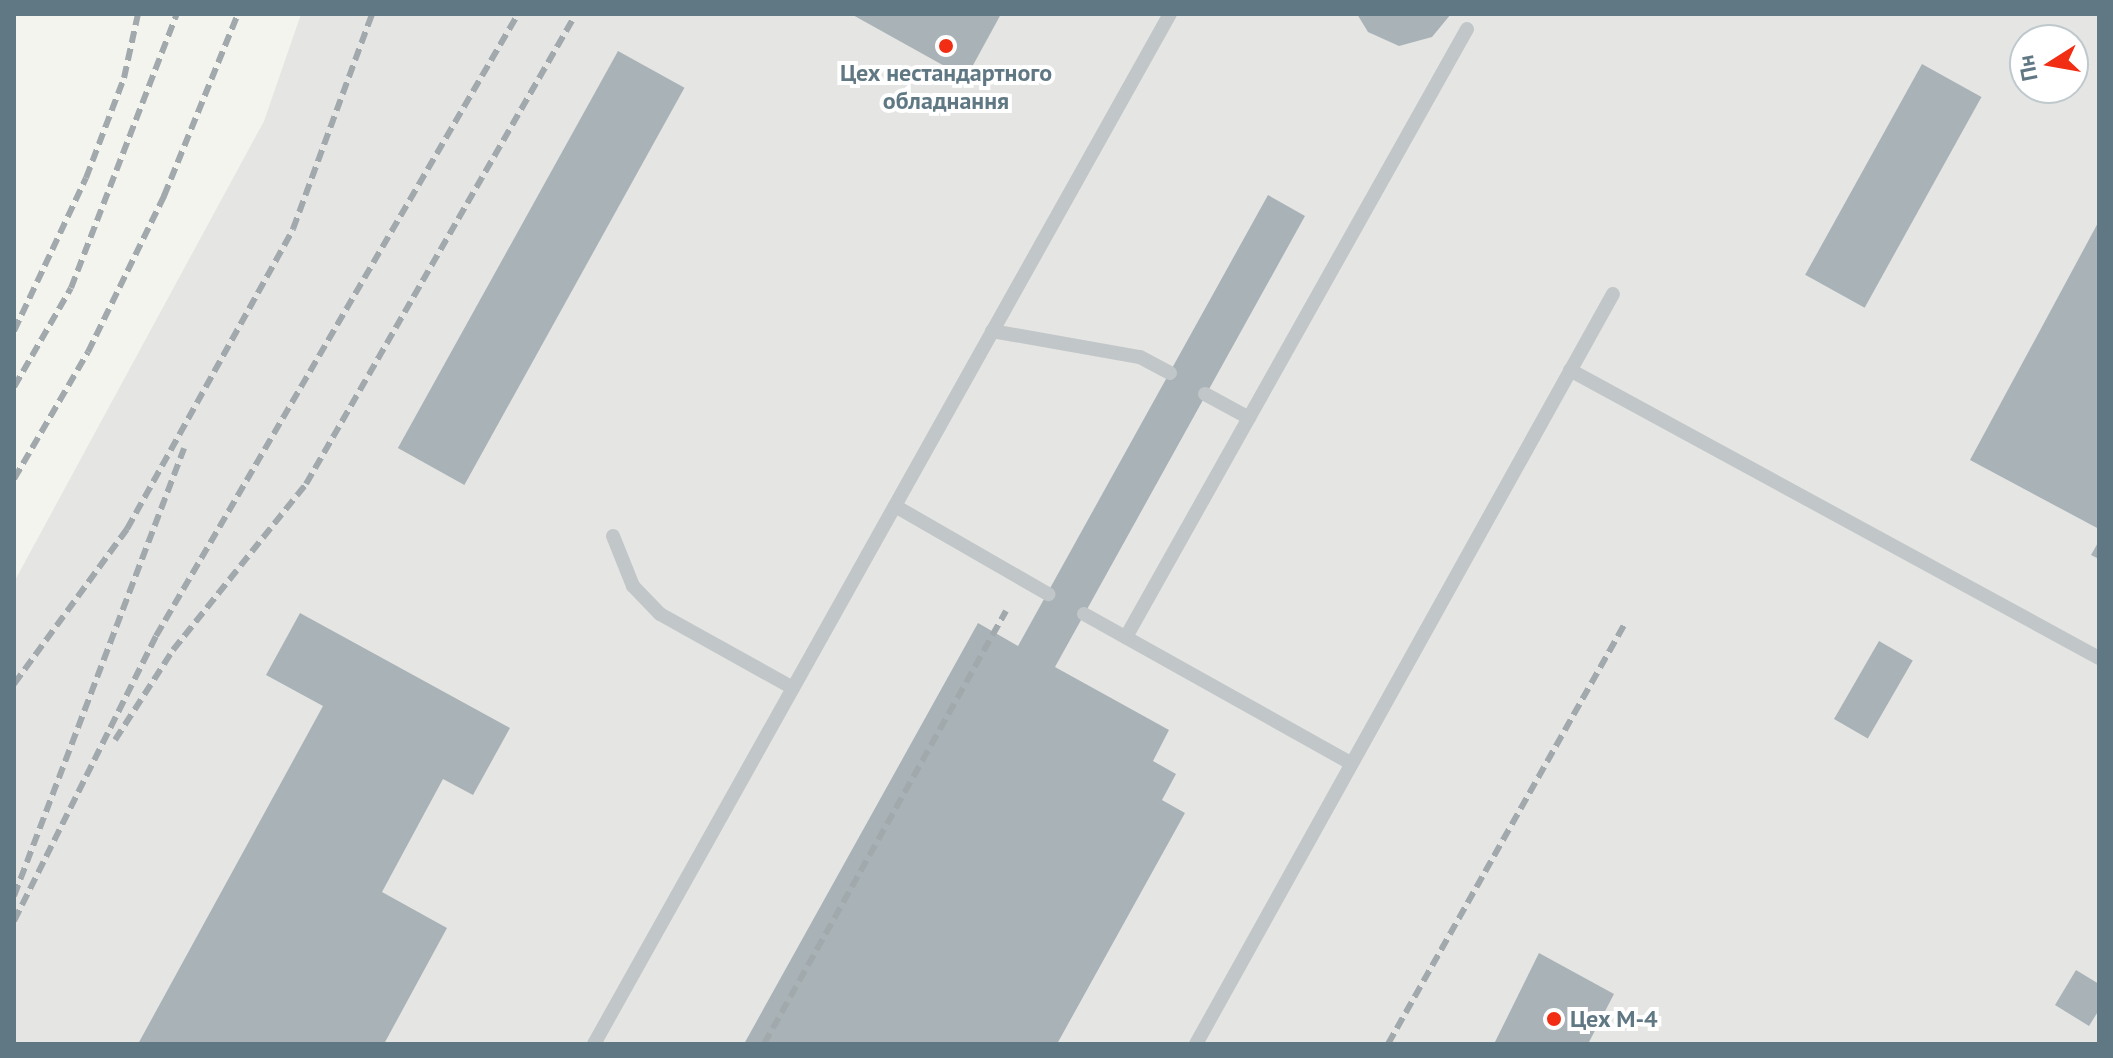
<!DOCTYPE html>
<html>
<head>
<meta charset="utf-8">
<style>
	body { margin:0 }
	#map { position:relative; width:2113px; height:1058px; overflow:hidden; background:#f4f4ef; font-family:"PT Sans",sans-serif }
	div>[style] { position:absolute }
	[style*='--x'] { left:calc(var(--x)*1px); top:calc(var(--y)*1px); width:calc(var(--w)*1px); rotate:calc(var(--a)*1deg) }
	.built>* { inset:0; background:#e5e5e3 }
	.building>* { inset:0; background:#a9b3b7; transform-origin:0 0 }
	.service>* { height:14px; margin:-7px; padding:0 7px; transform-origin:7px; border-radius:7px; background:#c1c6c8 }
	.rail>* { height:6px; margin-top:-3px; transform-origin:0; background:repeating-linear-gradient(90deg,#a1a9ad 0 12px,transparent 0 18px) }
	.dots>* { width:22px; height:22px; translate:-50% -50%; box-sizing:border-box; border:4px solid #fff; border-radius:50% }
	span { translate:-50% -50%; white-space:nowrap; text-align:center; line-height:1.15; -webkit-text-stroke:8px #fff; paint-order:stroke }
	.poi-label { font-size:24px; color:#607883; font-weight:700 }
	.left { translate:0 -50%; text-align:left }
	.frame { position:absolute; inset:0; border:16px solid #607883; pointer-events:none }
	.north { position:absolute; left:2009px; top:24px; width:80px; height:80px; box-sizing:border-box; background:#fff; border:2px solid #bfc9cd; border-radius:50%; rotate:259deg; font-size:22px; font-weight:700; line-height:32px; text-align:center; color:#607883 }
	.north::after { content:''; display:block; margin:auto; width:28px; height:36px; background:#f12d13; clip-path:polygon(50% 0,100% 100%,50% 72%,0 100%) }
</style>
</head>
<body>
<div id="map">
	<div class="built">
		<div style="clip-path:polygon(evenodd,301px 14px,2099px 14px,2099px 1044px,14px 1044px,14px 582px,264px 121px,301px 14px,2025px 40px,2073px 40px,2073px 88px,2025px 88px,2025px 40px)"></div>
	</div>
	<div class="building">
		<div style="clip-path:polygon(851px 14px,1001px 14px,966px 78px)"></div>
		<div style="clip-path:polygon(1357px 14px,1451px 14px,1432px 37px,1399px 46px,1368px 32px)"></div>
		<div style="left:618px;top:51px;width:76px;height:454px;rotate:29deg"></div>
		<div style="left:1922px;top:64px;width:68px;height:241px;rotate:29deg"></div>
		<div style="clip-path:polygon(1268px 195px,1305px 216px,1055px 667px,1169px 730px,1153px 761px,1176px 774px,1162px 800px,1185px 813px,1057px 1044px,744px 1044px,978px 623px,1018px 646px)"></div>
		<div style="clip-path:polygon(2099px 221px,2099px 529px,1970px 460px)"></div>
		<div style="clip-path:polygon(2099px 541px,2099px 559px,2091px 555px)"></div>
		<div style="clip-path:polygon(300px 613px,510px 728px,473px 795px,443px 779px,382px 892px,447px 928px,384px 1044px,138px 1044px,323px 706px,266px 675px)"></div>
		<div style="left:1879px;top:641px;width:39px;height:90px;rotate:30deg"></div>
		<div style="clip-path:polygon(1539px 953px,1614px 994px,1588px 1044px,1494px 1044px)"></div>
		<div style="clip-path:polygon(2076px 970px,2099px 984px,2099px 1010px,2089px 1026px,2055px 1005px)"></div>
	</div>
	<div class="service">
		<div style="--x:992;--y:331;--w:150;--a:10"></div>
		<div style="--x:1140;--y:357;--w:34;--a:28"></div>
		<div style="--x:1570;--y:370;--w:602;--a:28.56"></div>
		<div style="--x:1205;--y:394;--w:50;--a:28.6"></div>
		<div style="--x:895;--y:506;--w:177;--a:29.9"></div>
		<div style="--x:613;--y:536;--w:54;--a:68.2"></div>
		<div style="--x:633;--y:586;--w:39;--a:46"></div>
		<div style="--x:660;--y:614;--w:152;--a:29.1"></div>
		<div style="--x:1084;--y:614;--w:306;--a:29.2"></div>
		<div style="--x:1126;--y:637;--w:697;--a:-60.71"></div>
		<div style="--x:594;--y:1044;--w:1180;--a:-60.79"></div>
		<div style="--x:1196;--y:1044;--w:858;--a:-60.93"></div>
	</div>
	<div class="rail">
		<div style="--x:14;--y:331;--w:169;--a:-64.8"></div>
		<div style="--x:86;--y:178;--w:107;--a:-69.2"></div>
		<div style="--x:124;--y:78;--w:66;--a:-77.7"></div>
		<div style="--x:14;--y:387;--w:114;--a:-60.1"></div>
		<div style="--x:71;--y:288;--w:294;--a:-68.9"></div>
		<div style="--x:14;--y:479;--w:147;--a:-59.8"></div>
		<div style="--x:88;--y:352;--w:174;--a:-64"></div>
		<div style="--x:164;--y:196;--w:196;--a:-67.9"></div>
		<div style="--x:14;--y:684;--w:192;--a:-53.9"></div>
		<div style="--x:127;--y:529;--w:343;--a:-61"></div>
		<div style="--x:293;--y:229;--w:229;--a:-69.8"></div>
		<div style="--x:115;--y:740;--w:107;--a:-57.2"></div>
		<div style="--x:173;--y:650;--w:213;--a:-51.3"></div>
		<div style="--x:306;--y:484;--w:536;--a:-60.14"></div>
		<div style="--x:14;--y:896;--w:479;--a:-69.2"></div>
		<div style="--x:14;--y:921;--w:318;--a:-63.5"></div>
		<div style="--x:156;--y:636;--w:720;--a:-59.8"></div>
		<div style="--x:764;--y:1044;--w:496;--a:-60.8"></div>
		<div style="--x:1388;--y:1044;--w:485;--a:-60.6"></div>
	</div>
	<div class="dots">
		<div style="left:946px;top:46px;background:#f12d13"></div>
		<div style="left:1554px;top:1019px;background:#f12d13"></div>
	</div>
	<div class="poi-label">
		<span style="left:946px;top:87px">Цех нестандартного<br>обладнання</span>
		<span class="left" style="left:1570px;top:1019px">Цех М-4</span>
	</div>
	<div class="frame"></div>
	<div class="north">Пн</div>
</div>
</body>
</html>
